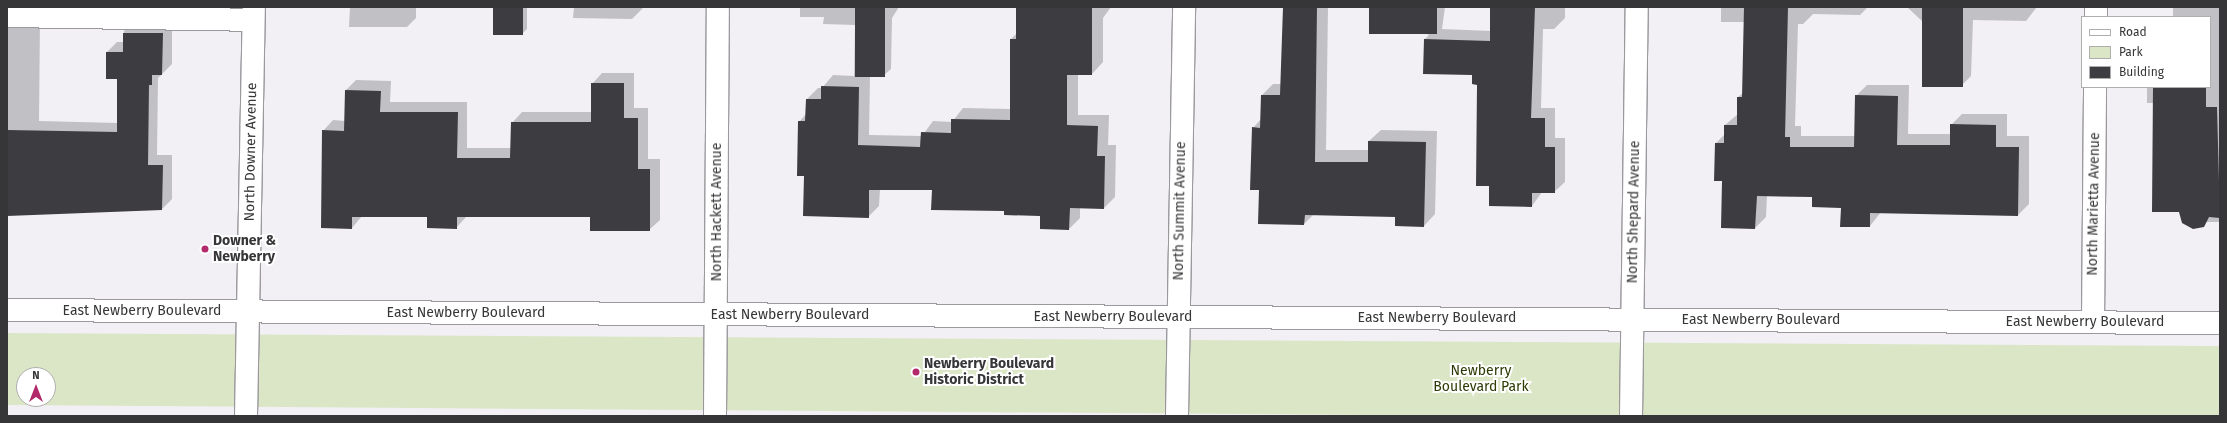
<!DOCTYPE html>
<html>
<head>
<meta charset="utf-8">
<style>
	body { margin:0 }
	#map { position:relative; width:2227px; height:423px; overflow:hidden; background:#f2f0f5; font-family:"Fira Sans",sans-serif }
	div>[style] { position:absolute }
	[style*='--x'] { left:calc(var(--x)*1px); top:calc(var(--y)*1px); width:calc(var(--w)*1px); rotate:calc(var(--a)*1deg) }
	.green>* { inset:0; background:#dae6c6 }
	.shadow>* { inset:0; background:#0003 }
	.building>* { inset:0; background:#3d3c40; transform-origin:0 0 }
	.roads { filter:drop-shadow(1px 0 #9b999e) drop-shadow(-1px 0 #9b999e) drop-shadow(0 1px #9b999e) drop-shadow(0 -1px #9b999e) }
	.minor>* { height:22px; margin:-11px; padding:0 11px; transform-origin:11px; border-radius:11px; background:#fff }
	.dots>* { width:11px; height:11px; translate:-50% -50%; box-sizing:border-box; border:2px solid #fff; border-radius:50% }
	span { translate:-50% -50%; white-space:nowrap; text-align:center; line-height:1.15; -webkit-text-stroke:4px #fff; paint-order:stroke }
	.street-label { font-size:14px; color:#363537 }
	.poi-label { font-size:14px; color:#363537; font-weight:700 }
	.left { translate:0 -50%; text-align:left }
	.park-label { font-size:14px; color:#2c3a03 }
	.frame { position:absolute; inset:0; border:8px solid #363537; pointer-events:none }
	.legend { position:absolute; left:2081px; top:16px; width:130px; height:72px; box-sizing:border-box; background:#fff; border:1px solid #afaeaf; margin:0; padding:5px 7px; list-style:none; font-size:12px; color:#363537 }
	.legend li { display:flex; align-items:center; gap:8px; height:20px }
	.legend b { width:20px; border:1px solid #afaeaf }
	.north { position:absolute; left:16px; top:367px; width:40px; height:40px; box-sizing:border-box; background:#fff; border:1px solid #afaeaf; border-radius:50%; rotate:0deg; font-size:11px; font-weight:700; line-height:16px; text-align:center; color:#363537 }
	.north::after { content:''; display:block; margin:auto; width:14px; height:18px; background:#b22a6b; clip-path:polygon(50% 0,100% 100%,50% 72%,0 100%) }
</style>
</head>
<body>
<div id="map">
	<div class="green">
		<div style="clip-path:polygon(evenodd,7px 333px,2220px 346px,2220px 416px,1512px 416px,7px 405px,7px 333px,24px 375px,48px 375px,48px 399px,24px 399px,24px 375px)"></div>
	</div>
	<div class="shadow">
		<div style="clip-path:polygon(350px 7px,416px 7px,416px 18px,407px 27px,349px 27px)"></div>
		<div style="clip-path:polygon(494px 7px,527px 7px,527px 29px,522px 34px)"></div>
		<div style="clip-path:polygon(574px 7px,644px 7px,632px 19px,573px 18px)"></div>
		<div style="clip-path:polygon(800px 7px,899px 7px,892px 18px,891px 69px,882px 77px,870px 76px,869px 135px,922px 136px,933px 121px,952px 122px,963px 108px,1011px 109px,1011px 39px,1017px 33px,1017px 7px,1111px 7px,1103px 18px,1103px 62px,1092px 74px,1078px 74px,1078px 115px,1109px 115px,1108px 145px,1116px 145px,1115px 197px,1104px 208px,1080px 207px,1080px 218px,1069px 229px,1041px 215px,1005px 210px,933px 189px,880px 189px,879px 206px,868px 217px,805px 175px,799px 122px,806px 114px,807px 99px,818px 88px,822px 88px,833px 75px,854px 76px,855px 25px,823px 24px,824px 17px,800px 17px)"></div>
		<div style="clip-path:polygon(1284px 7px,1328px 7px,1326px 150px,1369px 150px,1369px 141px,1381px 130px,1437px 131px,1435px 214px,1424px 226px,1396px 216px,1314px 214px,1304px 224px,1260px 189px,1253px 128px,1261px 119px,1262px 95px,1273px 84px,1281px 84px)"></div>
		<div style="clip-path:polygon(1370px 7px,1445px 7px,1442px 29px,1491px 31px,1491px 7px,1565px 7px,1565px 18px,1554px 29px,1543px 29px,1541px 108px,1555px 108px,1555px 138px,1565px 138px,1565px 182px,1554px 192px,1542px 192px,1532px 206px,1473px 74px,1425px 39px,1429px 35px)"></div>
		<div style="clip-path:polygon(1721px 7px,1868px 7px,1860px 15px,1813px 14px,1803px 24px,1798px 24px,1795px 126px,1801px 126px,1801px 136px,1855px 136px,1856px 96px,1867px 85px,1909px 85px,1908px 134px,1951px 134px,1951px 125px,1962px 114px,2007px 114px,2007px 136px,2029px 136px,2029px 204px,2018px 215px,1881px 212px,1870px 226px,1841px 226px,1842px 207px,1813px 196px,1767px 195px,1766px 217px,1755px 228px,1723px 180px,1716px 143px,1725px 134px,1725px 125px,1738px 114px,1738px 97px,1743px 93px,1745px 22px,1721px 22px)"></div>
		<div style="clip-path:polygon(1907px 7px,2037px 7px,2026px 21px,1973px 20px,1971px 76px,1960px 87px,1923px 22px)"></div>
		<div style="clip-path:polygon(2173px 7px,2220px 7px,2220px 222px,2206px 222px,2154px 103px,2147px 103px,2147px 87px,2210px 87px,2210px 17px,2173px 17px)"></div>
		<div style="clip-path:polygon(16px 19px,40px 19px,39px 121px,118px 123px,118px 78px,107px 52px,117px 42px,124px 42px,124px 31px,133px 21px,172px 23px,172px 64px,158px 78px,157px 155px,172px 155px,172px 199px,162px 209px,7px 214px,7px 28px)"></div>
		<div style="clip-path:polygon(602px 73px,634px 73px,634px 108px,648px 108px,648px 159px,660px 159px,660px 220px,649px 230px,591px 216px,467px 216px,456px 228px,428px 216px,362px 216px,352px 228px,322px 227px,323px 131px,333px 120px,345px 121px,346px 90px,356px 80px,391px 81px,390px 102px,467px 102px,467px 148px,512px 148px,512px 123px,522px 112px,592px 112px,592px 84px)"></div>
	</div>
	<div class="building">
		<div style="left:493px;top:7px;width:30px;height:28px"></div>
		<div style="left:855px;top:7px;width:30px;height:70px"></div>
		<div style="clip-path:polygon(1016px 7px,1092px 7px,1092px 75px,1067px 75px,1067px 125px,1098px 126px,1097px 156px,1105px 156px,1104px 209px,1070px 208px,1069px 230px,1040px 229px,1040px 216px,1004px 215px,1004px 211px,931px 210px,932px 190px,869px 190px,869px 218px,803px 216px,804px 176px,797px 176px,798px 121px,805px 121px,806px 99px,821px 99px,821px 86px,859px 87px,858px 145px,920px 147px,921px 132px,951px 133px,951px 119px,1010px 120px,1010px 39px,1016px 39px)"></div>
		<div style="clip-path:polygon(1283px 7px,1317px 7px,1315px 162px,1368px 162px,1368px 141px,1426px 142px,1424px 227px,1395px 226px,1395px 217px,1305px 215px,1304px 225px,1258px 224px,1259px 190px,1250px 190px,1252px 127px,1260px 128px,1261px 95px,1280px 95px)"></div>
		<div style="left:1369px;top:7px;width:68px;height:27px"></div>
		<div style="clip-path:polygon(1490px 7px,1535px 7px,1531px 118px,1545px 118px,1545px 147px,1555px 147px,1555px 193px,1532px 193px,1532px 207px,1489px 206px,1489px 186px,1476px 186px,1477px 85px,1472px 84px,1472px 75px,1423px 74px,1424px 39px,1490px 41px)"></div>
		<div style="clip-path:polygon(1744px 7px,1788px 7px,1785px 137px,1790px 137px,1790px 147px,1854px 147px,1855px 95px,1898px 96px,1897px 145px,1950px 145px,1950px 124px,1996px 125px,1996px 147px,2019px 147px,2018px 216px,1870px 213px,1870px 227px,1840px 227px,1841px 208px,1812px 207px,1812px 197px,1757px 196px,1755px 229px,1721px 228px,1722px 181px,1714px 181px,1715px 143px,1724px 143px,1724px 125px,1737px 125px,1737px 97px,1742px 97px)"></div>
		<div style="left:1922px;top:7px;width:41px;height:80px"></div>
		<div style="clip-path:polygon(123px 33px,163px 33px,162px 75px,152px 75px,152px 85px,149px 85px,148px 165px,163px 165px,162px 210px,7px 216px,7px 130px,117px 132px,117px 79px,106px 79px,106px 52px,123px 52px)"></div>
		<div style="clip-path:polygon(591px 83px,624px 83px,624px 118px,638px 118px,638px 169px,650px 169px,650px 231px,590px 231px,590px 217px,457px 217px,457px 229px,427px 228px,427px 217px,352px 217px,352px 229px,321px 228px,322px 130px,344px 131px,345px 90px,381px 91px,380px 112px,458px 112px,457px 158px,510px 158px,511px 122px,591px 122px)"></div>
		<div style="clip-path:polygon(2153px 87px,2206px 87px,2206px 107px,2217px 107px,2220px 218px,2209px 217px,2204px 227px,2193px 229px,2182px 223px,2179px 212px,2152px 212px)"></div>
	</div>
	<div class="roads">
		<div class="minor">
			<div style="--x:7;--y:16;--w:246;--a:0.9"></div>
			<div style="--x:2096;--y:17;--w:10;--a:-90"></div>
			<div style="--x:7;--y:310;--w:2213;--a:0.34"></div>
			<div style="--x:2093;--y:322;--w:235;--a:-89.5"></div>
			<div style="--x:246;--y:416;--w:409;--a:-88.9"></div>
			<div style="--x:715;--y:416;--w:409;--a:-89.6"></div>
			<div style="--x:1177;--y:416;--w:409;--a:-89"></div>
			<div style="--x:1631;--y:416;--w:409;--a:-89.2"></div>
		</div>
	</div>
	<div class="dots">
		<div style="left:205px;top:249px;background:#b22a6b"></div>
		<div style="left:916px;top:372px;background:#b22a6b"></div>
	</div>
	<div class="street-label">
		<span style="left:251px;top:152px;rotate:-89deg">North Downer Avenue</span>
		<span style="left:2094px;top:204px;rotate:-89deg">North Marietta Avenue</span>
		<span style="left:1180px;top:211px;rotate:-89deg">North Summit Avenue</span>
		<span style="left:717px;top:212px;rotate:-90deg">North Hackett Avenue</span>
		<span style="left:1634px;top:212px;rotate:-89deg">North Shepard Avenue</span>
		<span style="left:142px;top:311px">East Newberry Boulevard</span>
		<span style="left:466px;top:313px">East Newberry Boulevard</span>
		<span style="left:790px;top:315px">East Newberry Boulevard</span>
		<span style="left:1113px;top:317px">East Newberry Boulevard</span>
		<span style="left:1437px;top:318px">East Newberry Boulevard</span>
		<span style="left:1761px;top:320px">East Newberry Boulevard</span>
		<span style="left:2085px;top:322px">East Newberry Boulevard</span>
	</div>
	<div class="poi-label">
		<span class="left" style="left:213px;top:249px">Downer &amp;<br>Newberry</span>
		<span class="left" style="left:924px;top:372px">Newberry Boulevard<br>Historic District</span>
	</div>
	<div class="park-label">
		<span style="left:1481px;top:379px">Newberry<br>Boulevard Park</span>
	</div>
	<div class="frame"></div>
	<ul class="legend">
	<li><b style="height:5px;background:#fff"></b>Road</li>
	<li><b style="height:11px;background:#dae6c6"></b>Park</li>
	<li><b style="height:11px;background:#3d3c40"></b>Building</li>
	</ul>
	<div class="north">N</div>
</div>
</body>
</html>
